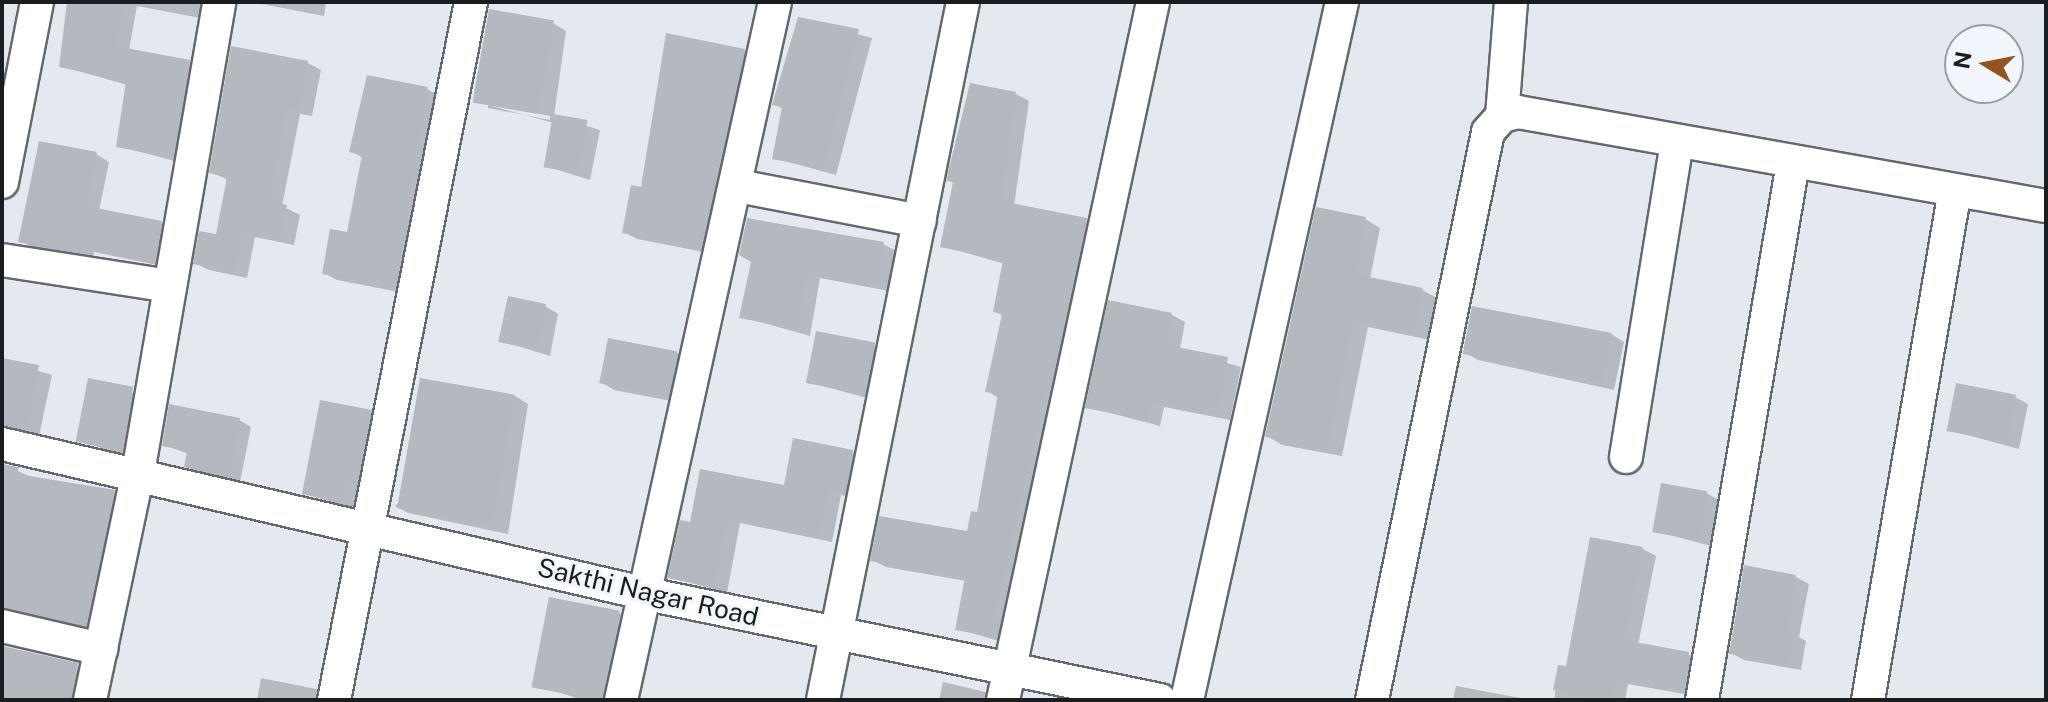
<!DOCTYPE html>
<html>
<head>
<meta charset="utf-8">
<style>
	body { margin:0 }
	#map { position:relative; width:2048px; height:702px; overflow:hidden; background:#e4e8ef; font-family:"Public Sans",sans-serif }
	div>[style] { position:absolute }
	[style*='--x'] { left:calc(var(--x)*1px); top:calc(var(--y)*1px); width:calc(var(--w)*1px); rotate:calc(var(--a)*1deg) }
	.shadow>* { inset:0; background:#0003 }
	.building>* { inset:0; background:#b4b8bf; transform-origin:0 0 }
	.roads { filter:drop-shadow(2px 0 #65686e) drop-shadow(-2px 0 #65686e) drop-shadow(0 2px #65686e) drop-shadow(0 -2px #65686e) }
	.minor>* { height:32px; margin:-16px; padding:0 16px; transform-origin:16px; border-radius:16px; background:#fff }
	span { translate:-50% -50%; white-space:nowrap; text-align:center; line-height:1.15; -webkit-text-stroke:6px #f1f5fc; paint-order:stroke }
	.street-label { font-size:26px; color:#1b1c1f }
	.frame { position:absolute; inset:0; border:4px solid #1b1c1f; pointer-events:none }
	.north { position:absolute; left:1944px; top:24px; width:80px; height:80px; box-sizing:border-box; background:#f1f5fc; border:2px solid #9b9ea4; border-radius:50%; rotate:280deg; font-size:22px; font-weight:700; line-height:32px; text-align:center; color:#1b1c1f }
	.north::after { content:''; display:block; margin:auto; width:28px; height:36px; background:#95541f; clip-path:polygon(50% 0,100% 100%,50% 72%,0 100%) }
</style>
</head>
<body>
<div id="map">
	<div class="shadow">
		<div style="clip-path:polygon(69px 2px,215px 2px,211px 20px,137px 6px,129px 50px,189px 62px,202px 70px,186px 164px,118px 146px,127px 85px,61px 66px)"></div>
		<div style="clip-path:polygon(252px 2px,326px 2px,324px 16px)"></div>
		<div style="clip-path:polygon(799px 19px,872px 38px,836px 175px,774px 158px,783px 109px,774px 104px)"></div>
		<div style="clip-path:polygon(evenodd,553px 23px,566px 31px,554px 116px,600px 130px,590px 180px,545px 166px,554px 123px,477px 102px,553px 23px,488px 104px,550px 116px,550px 120px,488px 108px,488px 104px)"></div>
		<div style="clip-path:polygon(744px 51px,758px 58px,714px 254px,637px 239px,624px 232px,643px 189px)"></div>
		<div style="clip-path:polygon(308px 63px,321px 70px,312px 116px,300px 114px,282px 206px,300px 215px,294px 245px,255px 237px,247px 278px,209px 270px,195px 263px,218px 236px,228px 180px,211px 172px)"></div>
		<div style="clip-path:polygon(427px 89px,440px 96px,409px 294px,337px 280px,324px 273px,348px 234px,363px 158px,351px 151px)"></div>
		<div style="clip-path:polygon(1016px 94px,1029px 101px,1014px 206px,1086px 220px,1099px 227px,1002px 642px,958px 629px,966px 581px,886px 567px,873px 560px,969px 534px,979px 514px,999px 398px,987px 391px,1003px 316px,995px 311px,1005px 264px,942px 246px,954px 183px,949px 180px)"></div>
		<div style="clip-path:polygon(96px 154px,109px 162px,99px 211px,161px 223px,174px 230px,167px 267px,94px 252px,93px 259px,34px 248px,21px 241px)"></div>
		<div style="clip-path:polygon(1365px 219px,1380px 228px,1370px 279px,1422px 290px,1437px 298px,1430px 340px,1368px 327px,1342px 456px,1282px 445px,1267px 436px)"></div>
		<div style="clip-path:polygon(883px 244px,896px 251px,889px 291px,820px 278px,810px 336px,742px 317px,753px 261px)"></div>
		<div style="clip-path:polygon(1110px 302px,1172px 315px,1185px 322px,1180px 350px,1241px 367px,1230px 420px,1164px 407px,1160px 426px,1087px 407px)"></div>
		<div style="clip-path:polygon(545px 306px,558px 314px,550px 356px,502px 341px)"></div>
		<div style="clip-path:polygon(1611px 334px,1624px 342px,1614px 390px,1478px 360px,1464px 352px)"></div>
		<div style="clip-path:polygon(609px 341px,678px 354px,691px 361px,681px 403px,614px 390px,601px 382px)"></div>
		<div style="clip-path:polygon(874px 345px,888px 353px,878px 401px,808px 382px)"></div>
		<div style="clip-path:polygon(2px 360px,52px 375px,39px 436px,20px 432px,2px 437px)"></div>
		<div style="clip-path:polygon(90px 381px,146px 397px,135px 458px,78px 441px)"></div>
		<div style="clip-path:polygon(515px 396px,528px 404px,508px 534px,408px 513px,395px 506px)"></div>
		<div style="clip-path:polygon(2015px 397px,2028px 404px,2019px 449px,1949px 430px)"></div>
		<div style="clip-path:polygon(371px 412px,383px 418px,369px 489px,358px 487px,353px 509px,304px 493px)"></div>
		<div style="clip-path:polygon(239px 420px,251px 427px,240px 482px,198px 472px,186px 466px,189px 454px,164px 445px)"></div>
		<div style="clip-path:polygon(853px 452px,866px 459px,858px 498px,841px 495px,832px 542px,740px 523px,727px 593px,670px 577px,692px 524px,786px 488px)"></div>
		<div style="clip-path:polygon(2px 464px,31px 477px,114px 492px,127px 499px,99px 632px,20px 614px,2px 619px)"></div>
		<div style="clip-path:polygon(1706px 493px,1719px 500px,1711px 546px,1655px 531px)"></div>
		<div style="clip-path:polygon(1643px 549px,1656px 556px,1638px 645px,1688px 654px,1701px 661px,1695px 696px,1628px 684px,1625px 700px,1554px 700px,1559px 667px,1567px 669px)"></div>
		<div style="clip-path:polygon(1796px 577px,1809px 584px,1799px 637px,1806px 641px,1801px 670px,1744px 660px,1731px 653px)"></div>
		<div style="clip-path:polygon(619px 613px,633px 621px,617px 700px,583px 700px,542px 687px)"></div>
		<div style="clip-path:polygon(2px 646px,91px 673px,87px 700px,2px 700px)"></div>
		<div style="clip-path:polygon(261px 678px,316px 689px,330px 700px,257px 700px)"></div>
		<div style="clip-path:polygon(943px 682px,985px 692px,998px 700px,939px 700px)"></div>
		<div style="clip-path:polygon(1456px 686px,1531px 700px,1453px 700px)"></div>
	</div>
	<div class="building">
		<div style="clip-path:polygon(67px 2px,123px 7px,115px 46px,190px 60px,173px 158px,116px 147px,126px 81px,59px 67px)"></div>
		<div style="left:489px;top:9px;width:66px;height:95px;rotate:10deg"></div>
		<div style="clip-path:polygon(798px 17px,859px 29px,823px 169px,772px 159px,782px 107px,772px 105px)"></div>
		<div style="clip-path:polygon(666px 33px,745px 49px,701px 248px,622px 233px,631px 185px,641px 187px)"></div>
		<div style="clip-path:polygon(231px 46px,308px 61px,299px 110px,287px 107px,269px 201px,287px 205px,280px 239px,242px 231px,234px 272px,193px 264px,199px 231px,216px 234px,227px 177px,209px 173px)"></div>
		<div style="clip-path:polygon(367px 75px,428px 87px,395px 288px,322px 274px,330px 229px,347px 232px,362px 155px,349px 152px)"></div>
		<div style="clip-path:polygon(970px 83px,1016px 92px,1001px 201px,1087px 218px,989px 636px,955px 630px,965px 577px,870px 561px,879px 516px,967px 531px,971px 511px,977px 512px,998px 394px,985px 392px,1002px 314px,993px 312px,1003px 260px,940px 247px,953px 182px,946px 181px)"></div>
		<div style="left:553px;top:114px;width:35px;height:54px;rotate:10deg"></div>
		<div style="clip-path:polygon(39px 141px,97px 152px,86px 206px,162px 221px,153px 261px,81px 246px,80px 253px,18px 242px)"></div>
		<div style="clip-path:polygon(1316px 207px,1366px 217px,1355px 274px,1423px 288px,1415px 332px,1353px 320px,1327px 449px,1265px 437px)"></div>
		<div style="clip-path:polygon(747px 218px,884px 242px,876px 285px,807px 272px,797px 329px,739px 318px,751px 262px,739px 255px)"></div>
		<div style="left:508px;top:296px;width:39px;height:47px;rotate:12deg"></div>
		<div style="clip-path:polygon(1108px 300px,1172px 313px,1166px 345px,1228px 357px,1217px 414px,1150px 401px,1147px 420px,1085px 408px)"></div>
		<div style="left:1472px;top:306px;width:142px;height:49px;rotate:11deg"></div>
		<div style="left:816px;top:331px;width:60px;height:53px;rotate:11deg"></div>
		<div style="left:608px;top:338px;width:71px;height:46px;rotate:11deg"></div>
		<div style="clip-path:polygon(2px 358px,39px 365px,26px 430px,2px 426px)"></div>
		<div style="left:88px;top:378px;width:46px;height:65px;rotate:11deg"></div>
		<div style="left:420px;top:378px;width:96px;height:132px;rotate:10deg"></div>
		<div style="left:1956px;top:383px;width:61px;height:49px;rotate:11deg"></div>
		<div style="clip-path:polygon(320px 400px,372px 410px,357px 484px,346px 481px,342px 503px,302px 494px)"></div>
		<div style="clip-path:polygon(169px 404px,240px 418px,229px 477px,184px 467px,187px 451px,162px 446px)"></div>
		<div style="clip-path:polygon(793px 438px,853px 450px,845px 492px,828px 489px,819px 536px,727px 517px,714px 587px,667px 578px,680px 520px,690px 522px,700px 469px,784px 485px)"></div>
		<div style="clip-path:polygon(2px 464px,19px 467px,17px 474px,115px 490px,86px 626px,2px 608px)"></div>
		<div style="left:1661px;top:483px;width:47px;height:50px;rotate:10deg"></div>
		<div style="clip-path:polygon(1590px 537px,1643px 547px,1624px 640px,1689px 652px,1682px 690px,1615px 678px,1611px 700px,1553px 690px,1558px 665px,1566px 666px)"></div>
		<div style="clip-path:polygon(1744px 565px,1796px 575px,1787px 630px,1794px 631px,1788px 664px,1729px 654px)"></div>
		<div style="left:549px;top:597px;width:72px;height:92px;rotate:11deg"></div>
		<div style="clip-path:polygon(2px 646px,78px 663px,72px 700px,2px 700px)"></div>
	</div>
	<div class="roads">
		<div class="minor">
			<div style="--x:1502;--y:116;--w:114;--a:-85.5"></div>
			<div style="--x:2;--y:182;--w:183;--a:-79"></div>
			<div style="--x:738;--y:186;--w:185;--a:10.9"></div>
			<div style="--x:2;--y:260;--w:170;--a:8.8"></div>
			<div style="--x:2;--y:444;--w:662;--a:13.09"></div>
			<div style="--x:647;--y:594;--w:524;--a:11.67"></div>
			<div style="--x:1626;--y:457;--w:318;--a:-80.8"></div>
			<div style="--x:2;--y:626;--w:102;--a:13.1"></div>
			<div style="--x:90;--y:700;--w:232;--a:-78.1"></div>
			<div style="--x:138;--y:473;--w:478;--a:-80.2"></div>
			<div style="--x:334;--y:700;--w:711;--a:-78.9"></div>
			<div style="--x:621;--y:700;--w:715;--a:-77.56"></div>
			<div style="--x:823;--y:700;--w:712;--a:-78.66"></div>
			<div style="--x:1003;--y:700;--w:714;--a:-77.87"></div>
			<div style="--x:1187;--y:700;--w:715;--a:-77.48"></div>
			<div style="--x:1372;--y:700;--w:580;--a:-78.46"></div>
			<div style="--x:1488;--y:132;--w:21;--a:-49"></div>
			<div style="--x:1502;--y:116;--w:16;--a:-14"></div>
			<div style="--x:1518;--y:112;--w:536;--a:10.09"></div>
			<div style="--x:1702;--y:700;--w:545;--a:-80.38"></div>
			<div style="--x:1868;--y:700;--w:517;--a:-80.32"></div>
		</div>
	</div>
	<div class="street-label">
		<span style="left:648px;top:592px;rotate:13deg">Sakthi Nagar Road</span>
	</div>
	<div class="frame"></div>
	<div class="north">N</div>
</div>
</body>
</html>
